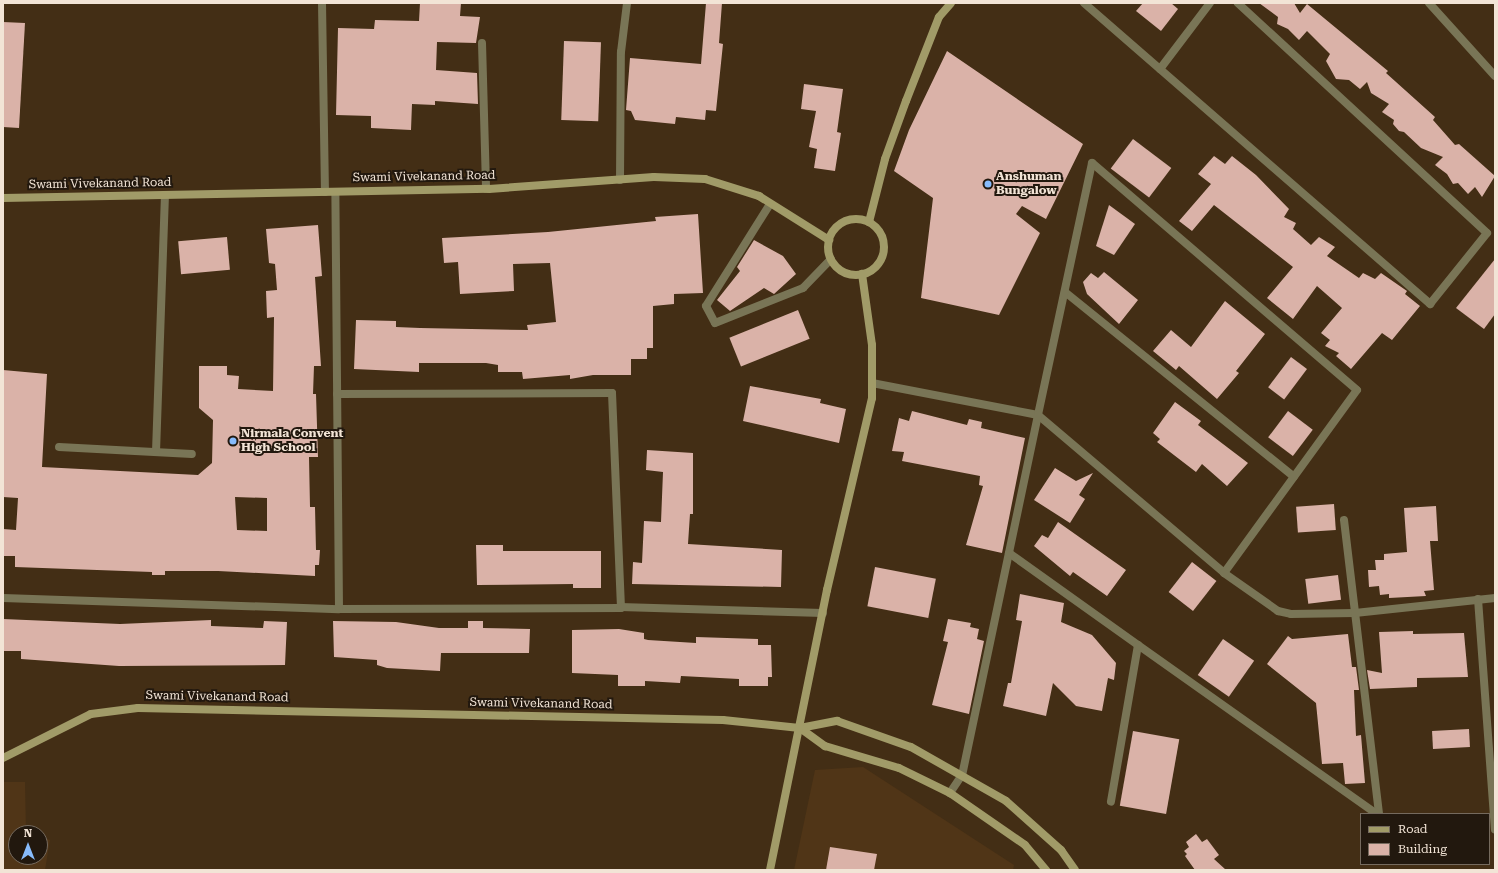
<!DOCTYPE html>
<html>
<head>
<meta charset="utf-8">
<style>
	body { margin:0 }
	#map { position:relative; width:1498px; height:873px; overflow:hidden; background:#432e15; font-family:"Roboto Serif",serif }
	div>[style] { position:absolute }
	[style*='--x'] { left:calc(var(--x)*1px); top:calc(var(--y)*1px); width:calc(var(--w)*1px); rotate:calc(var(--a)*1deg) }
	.built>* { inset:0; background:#503517 }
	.building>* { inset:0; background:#dab2a8; transform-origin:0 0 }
	.lane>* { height:8px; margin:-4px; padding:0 4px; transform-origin:4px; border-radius:4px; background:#797556 }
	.street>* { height:8px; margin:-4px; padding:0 4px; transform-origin:4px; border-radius:4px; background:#797556 }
	.secondary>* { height:8px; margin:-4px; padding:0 4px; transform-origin:4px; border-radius:4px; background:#a19b68 }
	.secondary>.ring { margin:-4px; padding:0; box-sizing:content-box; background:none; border:8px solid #a19b68; border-radius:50% }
	.dots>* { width:11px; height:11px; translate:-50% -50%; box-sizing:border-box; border:2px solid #22180e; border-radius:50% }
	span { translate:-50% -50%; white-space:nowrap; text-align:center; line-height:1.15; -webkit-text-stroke:4px #22180e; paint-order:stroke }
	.street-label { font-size:12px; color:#f2e4d6 }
	.poi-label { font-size:12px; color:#f2e4d6; font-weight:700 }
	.left { translate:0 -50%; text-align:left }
	.frame { position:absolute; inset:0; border:4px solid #f2e4d6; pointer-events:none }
	.legend { position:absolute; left:1360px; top:813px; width:130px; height:52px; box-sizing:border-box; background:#22180e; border:1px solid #756a5e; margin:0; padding:5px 7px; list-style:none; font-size:12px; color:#f2e4d6 }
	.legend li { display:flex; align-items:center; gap:8px; height:20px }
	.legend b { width:20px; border:1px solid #756a5e }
	.north { position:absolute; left:8px; top:825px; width:40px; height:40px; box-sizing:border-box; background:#22180e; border:1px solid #756a5e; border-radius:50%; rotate:0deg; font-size:11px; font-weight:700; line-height:16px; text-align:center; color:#f2e4d6 }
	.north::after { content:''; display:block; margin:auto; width:14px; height:18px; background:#87bbfc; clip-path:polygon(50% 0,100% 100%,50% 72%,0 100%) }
</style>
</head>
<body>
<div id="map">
	<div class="built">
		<div style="clip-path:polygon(863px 767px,1014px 865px,1013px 870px,794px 870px,815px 770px)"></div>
		<div style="clip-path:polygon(3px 782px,25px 782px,26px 832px,30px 833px,16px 833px,16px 857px,40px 857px,40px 836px,50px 840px,45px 870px,3px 870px)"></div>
	</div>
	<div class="building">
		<div style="clip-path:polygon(420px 3px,461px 3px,460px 16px,480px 17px,476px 43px,437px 42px,436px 70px,477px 73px,478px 104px,435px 101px,435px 105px,412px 104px,411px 130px,371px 128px,371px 116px,336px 115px,338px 28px,374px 29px,375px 20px,419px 21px)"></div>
		<div style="clip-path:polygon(706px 3px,722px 3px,719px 43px,723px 44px,716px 111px,706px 110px,705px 120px,676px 117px,675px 124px,635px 120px,631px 111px,626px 110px,630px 58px,701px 64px)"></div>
		<div style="clip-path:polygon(1143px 3px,1171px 3px,1178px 9px,1161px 31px,1136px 11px)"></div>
		<div style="clip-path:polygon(1259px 3px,1294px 3px,1300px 13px,1307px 4px,1388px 71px,1386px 73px,1435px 117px,1433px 120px,1455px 145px,1459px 144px,1495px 176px,1482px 197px,1475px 187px,1468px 194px,1458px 183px,1453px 184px,1447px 174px,1435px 165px,1443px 157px,1421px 148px,1404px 132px,1399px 131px,1393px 124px,1394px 120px,1382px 112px,1389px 104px,1371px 93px,1367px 82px,1360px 89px,1349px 80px,1336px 79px,1326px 61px,1330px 54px,1307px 31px,1299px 40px,1288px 29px,1277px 24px,1278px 17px)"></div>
		<div style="clip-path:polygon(3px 22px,25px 23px,19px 128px,3px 127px)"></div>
		<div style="left:564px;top:41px;width:37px;height:79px;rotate:2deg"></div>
		<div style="clip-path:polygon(947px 51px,1083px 144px,1046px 219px,1022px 206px,1016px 214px,1040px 233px,999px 315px,921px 298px,933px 198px,894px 171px,909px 130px)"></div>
		<div style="clip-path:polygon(804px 84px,843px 89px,837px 132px,841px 133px,835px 171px,814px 168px,817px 149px,809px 147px,816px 111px,801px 109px)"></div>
		<div style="left:1133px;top:139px;width:48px;height:37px;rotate:37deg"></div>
		<div style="clip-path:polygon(1214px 156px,1225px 164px,1232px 156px,1256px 175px,1289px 209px,1284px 217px,1296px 223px,1293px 229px,1311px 245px,1319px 237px,1335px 247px,1327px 256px,1359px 278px,1363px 273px,1375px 279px,1381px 273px,1407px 291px,1405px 294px,1420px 306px,1392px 340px,1382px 333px,1351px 369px,1336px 356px,1339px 353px,1325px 346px,1330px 340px,1321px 333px,1342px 308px,1317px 286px,1293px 319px,1267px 298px,1293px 267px,1214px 205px,1192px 231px,1179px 221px,1211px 184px,1198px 174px)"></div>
		<div style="clip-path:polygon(1109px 205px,1135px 224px,1114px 255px,1096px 246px)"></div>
		<div style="clip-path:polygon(698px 214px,703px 293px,674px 294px,674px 304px,653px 306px,653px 348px,647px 348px,647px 359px,631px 359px,631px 375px,593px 375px,570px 379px,570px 375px,523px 379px,522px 372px,498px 372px,498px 365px,486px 363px,419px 363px,419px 372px,354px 369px,356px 320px,396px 321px,396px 327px,420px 328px,528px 330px,527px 325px,556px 322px,550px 263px,513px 264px,514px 291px,460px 294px,458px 262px,444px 263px,442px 238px,548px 232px,656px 221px,655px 217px)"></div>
		<div style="clip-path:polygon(evenodd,318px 225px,322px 276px,315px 277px,321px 366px,314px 366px,313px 394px,316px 394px,318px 457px,309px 457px,310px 507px,315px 507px,316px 550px,320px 550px,319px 565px,315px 565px,315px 576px,218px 571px,165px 571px,165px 575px,152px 575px,152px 572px,15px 567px,15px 556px,3px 556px,3px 529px,16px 530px,18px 498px,3px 497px,3px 370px,47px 374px,42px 467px,198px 475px,212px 463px,213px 420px,199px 408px,199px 366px,227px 366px,227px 375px,239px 376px,238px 389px,273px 391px,274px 317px,267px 318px,266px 291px,277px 290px,275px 264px,269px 263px,266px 229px,318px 225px,235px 497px,267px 498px,267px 531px,237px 530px,235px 497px)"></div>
		<div style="left:227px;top:237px;width:33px;height:49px;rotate:85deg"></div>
		<div style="clip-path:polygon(754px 240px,783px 256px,796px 274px,774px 294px,764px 288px,730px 311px,717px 300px,740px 271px,737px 267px)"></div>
		<div style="clip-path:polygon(1495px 259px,1495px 314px,1484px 329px,1456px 308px)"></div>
		<div style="clip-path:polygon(1104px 272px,1138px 300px,1119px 324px,1087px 294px,1083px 282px,1091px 273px,1098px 278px)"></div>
		<div style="clip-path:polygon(1225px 301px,1265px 334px,1236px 371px,1239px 373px,1217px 399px,1179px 366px,1176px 370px,1153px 351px,1171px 330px,1191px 347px)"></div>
		<div style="left:798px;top:310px;width:31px;height:74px;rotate:68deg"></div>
		<div style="left:1291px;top:357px;width:20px;height:38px;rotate:37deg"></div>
		<div style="clip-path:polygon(750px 386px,821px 399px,820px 403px,846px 409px,839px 443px,743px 421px)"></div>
		<div style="clip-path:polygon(1175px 402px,1201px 421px,1198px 425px,1248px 463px,1227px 486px,1202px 464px,1196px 472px,1157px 442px,1160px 439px,1153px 433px)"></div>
		<div style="clip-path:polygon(912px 411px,967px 425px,969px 419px,982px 422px,981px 428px,1025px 438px,1002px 553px,966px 545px,983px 486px,979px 485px,980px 476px,902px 461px,904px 452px,892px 451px,899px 418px,909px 421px)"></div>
		<div style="left:1288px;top:411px;width:31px;height:33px;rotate:37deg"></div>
		<div style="clip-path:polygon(647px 450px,693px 453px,693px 514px,690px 514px,688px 544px,782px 550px,781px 587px,632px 584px,633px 562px,642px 563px,644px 521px,661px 522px,663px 472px,646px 470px)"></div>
		<div style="clip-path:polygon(1055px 468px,1076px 481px,1093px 473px,1079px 495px,1085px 499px,1070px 523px,1034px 500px)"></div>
		<div style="left:1334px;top:504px;width:26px;height:38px;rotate:86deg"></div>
		<div style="clip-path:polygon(1436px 506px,1438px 541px,1430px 541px,1434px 590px,1424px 591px,1426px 596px,1389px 598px,1389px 594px,1380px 595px,1379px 586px,1369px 587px,1368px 570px,1376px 570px,1375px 560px,1384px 560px,1384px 554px,1407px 552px,1404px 508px)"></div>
		<div style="clip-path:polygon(1058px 522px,1126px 570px,1107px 596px,1073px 572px,1070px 576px,1034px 546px,1042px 535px,1048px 538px)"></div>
		<div style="clip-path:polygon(476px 545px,503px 545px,503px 551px,601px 551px,601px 588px,573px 588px,573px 584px,477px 585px)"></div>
		<div style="left:1192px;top:562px;width:31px;height:38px;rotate:38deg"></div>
		<div style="left:875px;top:567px;width:62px;height:40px;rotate:11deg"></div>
		<div style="left:1338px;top:575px;width:25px;height:33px;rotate:83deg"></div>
		<div style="clip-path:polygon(1020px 594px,1064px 603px,1061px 622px,1092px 635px,1116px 663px,1114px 680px,1108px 678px,1102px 711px,1076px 706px,1053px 683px,1046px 716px,1003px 706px,1008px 683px,1011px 683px,1022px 621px,1016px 620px)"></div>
		<div style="clip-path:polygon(3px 619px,120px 624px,211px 620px,211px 626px,263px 628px,264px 621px,287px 622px,285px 665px,119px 666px,21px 659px,21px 651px,3px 651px)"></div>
		<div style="clip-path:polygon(948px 619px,971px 623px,970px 627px,979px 629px,977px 639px,984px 641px,969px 714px,932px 705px,948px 642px,943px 641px)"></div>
		<div style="clip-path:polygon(333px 621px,396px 622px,439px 628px,468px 628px,468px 621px,483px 621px,483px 628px,530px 629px,529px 653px,441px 653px,440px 671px,387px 668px,377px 665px,377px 660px,334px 657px)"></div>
		<div style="clip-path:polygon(619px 629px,644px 633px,644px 639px,648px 640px,696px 643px,696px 637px,758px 639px,758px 645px,771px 645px,772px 677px,768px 677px,768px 686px,739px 686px,739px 679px,681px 676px,680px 683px,645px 681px,645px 686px,618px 686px,618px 675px,572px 673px,572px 630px)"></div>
		<div style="clip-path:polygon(1413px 631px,1413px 634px,1464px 633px,1468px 677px,1417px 678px,1417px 687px,1370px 689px,1367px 670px,1382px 673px,1379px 632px)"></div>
		<div style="clip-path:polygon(1348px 634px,1352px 667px,1356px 667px,1359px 690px,1354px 690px,1356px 736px,1361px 735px,1365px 783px,1345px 784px,1343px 763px,1322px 764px,1316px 703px,1267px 664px,1288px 636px,1292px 639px)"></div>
		<div style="left:1223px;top:639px;width:38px;height:44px;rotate:35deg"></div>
		<div style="left:1469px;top:729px;width:18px;height:37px;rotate:87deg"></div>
		<div style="left:1133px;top:731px;width:47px;height:76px;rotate:10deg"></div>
		<div style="clip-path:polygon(1196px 834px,1202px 842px,1207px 839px,1219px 855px,1214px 859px,1226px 870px,1195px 870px,1185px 856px,1187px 854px,1184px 851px,1189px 847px,1186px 842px)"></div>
		<div style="clip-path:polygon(830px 847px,877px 854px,874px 870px,826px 870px)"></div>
	</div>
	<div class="lane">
		<div style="--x:59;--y:447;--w:133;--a:3"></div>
		<div style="--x:156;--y:452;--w:257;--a:-88"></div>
	</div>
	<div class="street">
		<div style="--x:322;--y:3;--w:189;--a:89.1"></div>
		<div style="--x:1084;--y:3;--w:459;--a:41"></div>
		<div style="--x:1430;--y:304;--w:91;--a:-51.2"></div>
		<div style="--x:1487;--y:233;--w:339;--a:-137.3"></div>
		<div style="--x:1429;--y:3;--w:98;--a:47.9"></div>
		<div style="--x:482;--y:43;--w:146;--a:88.4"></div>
		<div style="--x:1160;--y:69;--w:83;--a:-52.9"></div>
		<div style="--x:620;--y:180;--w:128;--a:-89.6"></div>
		<div style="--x:621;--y:52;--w:49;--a:-83"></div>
		<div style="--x:770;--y:204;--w:120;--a:122.1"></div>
		<div style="--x:706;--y:306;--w:19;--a:62"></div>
		<div style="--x:715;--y:323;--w:95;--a:-21.7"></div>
		<div style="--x:803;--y:288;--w:40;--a:-46"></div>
		<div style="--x:1065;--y:292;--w:294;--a:38.9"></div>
		<div style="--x:872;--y:383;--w:169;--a:10.9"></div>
		<div style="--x:1038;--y:415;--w:244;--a:40.3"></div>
		<div style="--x:1224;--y:573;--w:226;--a:-54"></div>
		<div style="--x:1357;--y:390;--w:349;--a:-139.4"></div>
		<div style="--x:1092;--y:163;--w:258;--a:102.1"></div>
		<div style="--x:1038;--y:415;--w:368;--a:101.9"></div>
		<div style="--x:962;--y:775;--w:22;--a:124"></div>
		<div style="--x:337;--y:394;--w:275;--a:-0.2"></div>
		<div style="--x:612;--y:393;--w:215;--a:87.6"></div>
		<div style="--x:621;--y:608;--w:282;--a:179.8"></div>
		<div style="--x:1344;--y:520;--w:296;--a:83.2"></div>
		<div style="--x:1009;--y:553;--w:158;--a:35.5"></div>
		<div style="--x:1138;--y:645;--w:159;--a:99.8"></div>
		<div style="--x:1224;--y:573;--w:66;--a:35.1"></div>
		<div style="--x:1278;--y:611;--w:13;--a:13"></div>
		<div style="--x:1291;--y:614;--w:64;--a:-0.9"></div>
		<div style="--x:1355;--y:613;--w:141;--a:-6.1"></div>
		<div style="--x:3;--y:598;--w:336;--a:1.9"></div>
		<div style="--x:339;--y:609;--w:417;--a:-90.5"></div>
		<div style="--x:1478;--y:599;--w:231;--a:85.8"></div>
		<div style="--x:620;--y:607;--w:203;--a:1.7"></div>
		<div style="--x:1138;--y:645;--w:293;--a:35.3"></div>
	</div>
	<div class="secondary">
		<div style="--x:3;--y:198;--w:486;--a:-1.1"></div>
		<div style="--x:489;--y:189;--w:165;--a:-4.2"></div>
		<div style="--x:654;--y:177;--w:51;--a:2.2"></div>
		<div style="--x:705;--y:179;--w:57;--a:17.5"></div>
		<div style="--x:759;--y:196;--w:83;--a:32.2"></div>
		<div class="ring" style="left:828px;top:219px;width:48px;height:48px"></div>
		<div style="--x:869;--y:222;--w:65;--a:-75.7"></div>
		<div style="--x:885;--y:159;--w:62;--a:-70.1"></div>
		<div style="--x:906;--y:101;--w:90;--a:-68.6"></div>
		<div style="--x:939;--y:17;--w:18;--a:-49"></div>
		<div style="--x:800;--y:728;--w:38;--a:-11"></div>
		<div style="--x:837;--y:721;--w:78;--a:19.4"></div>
		<div style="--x:911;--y:747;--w:109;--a:29.6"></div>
		<div style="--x:1006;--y:801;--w:74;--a:41.7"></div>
		<div style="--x:1061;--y:850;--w:24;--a:55"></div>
		<div style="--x:3;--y:758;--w:98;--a:-26.6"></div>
		<div style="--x:91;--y:714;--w:47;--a:-7.3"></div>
		<div style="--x:138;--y:708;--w:585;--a:1.18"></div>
		<div style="--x:723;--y:720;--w:77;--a:5.9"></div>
		<div style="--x:800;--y:728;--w:31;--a:36"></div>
		<div style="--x:825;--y:746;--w:77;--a:16.6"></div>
		<div style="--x:899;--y:768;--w:57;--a:26.1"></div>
		<div style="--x:950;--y:793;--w:91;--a:34.7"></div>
		<div style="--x:1025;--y:845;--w:33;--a:50"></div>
		<div style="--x:770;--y:870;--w:286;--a:-78.5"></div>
		<div style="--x:827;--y:590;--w:197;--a:-76.8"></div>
		<div style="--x:872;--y:398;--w:53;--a:-90"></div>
		<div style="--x:872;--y:345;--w:72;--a:-98"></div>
	</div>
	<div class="dots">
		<div style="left:988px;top:184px;background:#87bbfc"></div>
		<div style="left:233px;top:441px;background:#87bbfc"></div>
	</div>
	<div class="street-label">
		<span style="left:424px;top:177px;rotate:-1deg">Swami Vivekanand Road</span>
		<span style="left:100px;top:184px;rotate:-1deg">Swami Vivekanand Road</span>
		<span style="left:217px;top:697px;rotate:1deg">Swami Vivekanand Road</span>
		<span style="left:541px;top:704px;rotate:1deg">Swami Vivekanand Road</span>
	</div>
	<div class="poi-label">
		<span class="left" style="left:996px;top:184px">Anshuman<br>Bungalow</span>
		<span class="left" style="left:241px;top:441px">Nirmala Convent<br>High School</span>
	</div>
	<div class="frame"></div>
	<ul class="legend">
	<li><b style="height:5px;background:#a19b68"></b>Road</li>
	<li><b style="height:11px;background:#dab2a8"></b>Building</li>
	</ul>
	<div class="north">N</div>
</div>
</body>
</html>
